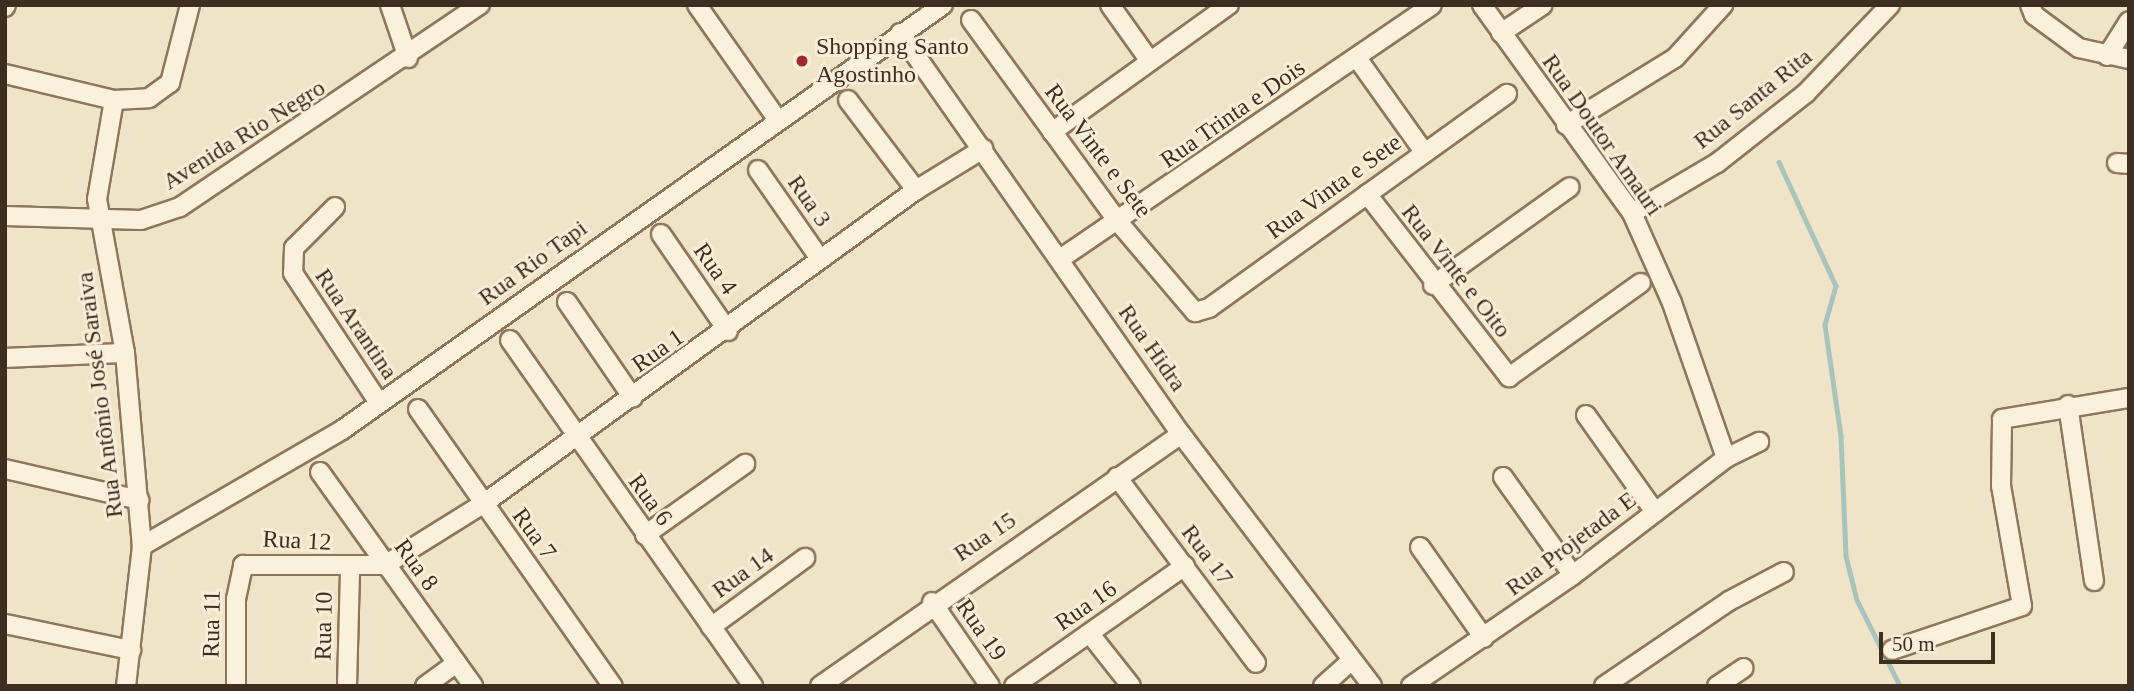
<!DOCTYPE html>
<html>
<head>
<meta charset="utf-8">
<style>
	body { margin:0 }
	#map { position:relative; width:2134px; height:691px; overflow:hidden; background:#f0e4c8; font-family:"Times New Roman",serif }
	div>[style] { position:absolute }
	[style*='--x'] { left:calc(var(--x)*1px); top:calc(var(--y)*1px); width:calc(var(--w)*1px); rotate:calc(var(--a)*1deg) }
	.stream>* { height:4.5px; margin:-2.25px; padding:0 2.25px; transform-origin:2.25px; border-radius:2.25px; background:#a9c4bc }
	.roads { filter:drop-shadow(2px 0 #8d765c) drop-shadow(-2px 0 #8d765c) drop-shadow(0 2px #8d765c) drop-shadow(0 -2px #8d765c) }
	.street>* { height:18px; margin:-9px; padding:0 9px; transform-origin:9px; border-radius:9px; background:#faf1dc }
	.dots>* { width:19px; height:19px; translate:-50% -50%; box-sizing:border-box; border:4px solid #f7eed8; border-radius:50% }
	span { translate:-50% -50%; white-space:nowrap; text-align:center; line-height:1.15; -webkit-text-stroke:6px #f7eed8; paint-order:stroke }
	.poi-label { font-size:24px; color:#3d2e20 }
	.left { translate:0 -50%; text-align:left }
	.street-label { font-size:24px; color:#3d2e20 }
	.frame { position:absolute; inset:0; border:7px solid #3d2e20; pointer-events:none }
	.scale { position:absolute; left:1879px; top:632px; width:116px; height:32px; box-sizing:border-box; border:4px solid #3d2e20; border-top:0; padding-left:9px; font-size:21px; line-height:24px; white-space:nowrap; color:#3d2e20; -webkit-text-stroke:5px #f7eed8; paint-order:stroke }
</style>
</head>
<body>
<div id="map">
	<div class="stream">
		<div style="--x:1779;--y:162;--w:136;--a:65.3"></div>
		<div style="--x:1836;--y:286;--w:41;--a:105.8"></div>
		<div style="--x:1825;--y:325;--w:112;--a:81.8"></div>
		<div style="--x:1841;--y:436;--w:120;--a:87.6"></div>
		<div style="--x:1846;--y:556;--w:45;--a:76"></div>
		<div style="--x:1857;--y:600;--w:96;--a:63.4"></div>
	</div>
	<div class="roads">
		<div class="street">
			<div style="--x:390;--y:5;--w:56;--a:71.2"></div>
			<div style="--x:697;--y:5;--w:139;--a:54.9"></div>
			<div style="--x:1110;--y:5;--w:69;--a:54.5"></div>
			<div style="--x:1482;--y:5;--w:256;--a:54.2"></div>
			<div style="--x:1632;--y:213;--w:98;--a:66"></div>
			<div style="--x:1672;--y:303;--w:164;--a:70.8"></div>
			<div style="--x:2030;--y:5;--w:11;--a:68"></div>
			<div style="--x:2034;--y:15;--w:56;--a:36.3"></div>
			<div style="--x:2079;--y:48;--w:51;--a:12.4"></div>
			<div style="--x:5;--y:7;--w:2;--a:-63"></div>
			<div style="--x:971;--y:20;--w:253;--a:53.9"></div>
			<div style="--x:1120;--y:224;--w:116;--a:49.6"></div>
			<div style="--x:1195;--y:312;--w:15;--a:-16"></div>
			<div style="--x:1209;--y:308;--w:367;--a:-35.7"></div>
			<div style="--x:900;--y:33;--w:490;--a:55"></div>
			<div style="--x:1181;--y:434;--w:316;--a:52.8"></div>
			<div style="--x:1501;--y:33;--w:50;--a:-33.7"></div>
			<div style="--x:2107;--y:56;--w:41;--a:-57.8"></div>
			<div style="--x:1357;--y:58;--w:115;--a:54.5"></div>
			<div style="--x:5;--y:74;--w:112;--a:13.4"></div>
			<div style="--x:114;--y:100;--w:35;--a:-3"></div>
			<div style="--x:149;--y:98;--w:26;--a:-36"></div>
			<div style="--x:170;--y:83;--w:81;--a:-75.6"></div>
			<div style="--x:114;--y:100;--w:100;--a:99.7"></div>
			<div style="--x:97;--y:199;--w:157;--a:79.7"></div>
			<div style="--x:125;--y:353;--w:194;--a:85"></div>
			<div style="--x:142;--y:546;--w:141;--a:96.5"></div>
			<div style="--x:848;--y:100;--w:113;--a:52.9"></div>
			<div style="--x:1566;--y:125;--w:128;--a:-31.6"></div>
			<div style="--x:1675;--y:58;--w:72;--a:-47.8"></div>
			<div style="--x:1052;--y:132;--w:218;--a:-35.7"></div>
			<div style="--x:2117;--y:163;--w:12;--a:5"></div>
			<div style="--x:758;--y:170;--w:108;--a:55.1"></div>
			<div style="--x:1367;--y:194;--w:232;--a:52.2"></div>
			<div style="--x:1509;--y:377;--w:162;--a:-35.5"></div>
			<div style="--x:335;--y:207;--w:58;--a:135"></div>
			<div style="--x:294;--y:248;--w:25;--a:92"></div>
			<div style="--x:293;--y:273;--w:156;--a:56.5"></div>
			<div style="--x:1632;--y:213;--w:99;--a:-30.5"></div>
			<div style="--x:1717;--y:163;--w:113;--a:-38.2"></div>
			<div style="--x:1806;--y:93;--w:122;--a:-46.3"></div>
			<div style="--x:5;--y:216;--w:136;--a:1.7"></div>
			<div style="--x:141;--y:220;--w:41;--a:-18.4"></div>
			<div style="--x:180;--y:207;--w:362;--a:-34"></div>
			<div style="--x:661;--y:234;--w:118;--a:55.4"></div>
			<div style="--x:1060;--y:259;--w:450;--a:-34.3"></div>
			<div style="--x:1433;--y:285;--w:168;--a:-35.6"></div>
			<div style="--x:567;--y:302;--w:116;--a:55.5"></div>
			<div style="--x:510;--y:340;--w:423;--a:54.9"></div>
			<div style="--x:5;--y:358;--w:120;--a:-2.4"></div>
			<div style="--x:2068;--y:405;--w:178;--a:81.6"></div>
			<div style="--x:418;--y:409;--w:339;--a:54.9"></div>
			<div style="--x:1586;--y:415;--w:119;--a:54.6"></div>
			<div style="--x:5;--y:469;--w:138;--a:13"></div>
			<div style="--x:320;--y:472;--w:263;--a:54.4"></div>
			<div style="--x:1117;--y:477;--w:232;--a:53.2"></div>
			<div style="--x:1503;--y:477;--w:120;--a:54.5"></div>
			<div style="--x:645;--y:535;--w:123;--a:-35.4"></div>
			<div style="--x:142;--y:546;--w:231;--a:-30.1"></div>
			<div style="--x:342;--y:430;--w:736;--a:-35.27"></div>
			<div style="--x:1420;--y:547;--w:111;--a:54.9"></div>
			<div style="--x:932;--y:602;--w:102;--a:55.4"></div>
			<div style="--x:5;--y:624;--w:129;--a:11.7"></div>
			<div style="--x:711;--y:627;--w:117;--a:-36.3"></div>
			<div style="--x:1090;--y:634;--w:66;--a:51.7"></div>
			<div style="--x:1892;--y:650;--w:137;--a:-18.7"></div>
			<div style="--x:2022;--y:606;--w:122;--a:-99.9"></div>
			<div style="--x:2001;--y:486;--w:67;--a:-89.1"></div>
			<div style="--x:2002;--y:419;--w:129;--a:-9.4"></div>
			<div style="--x:236;--y:686;--w:87;--a:-90"></div>
			<div style="--x:236;--y:599;--w:35;--a:-78"></div>
			<div style="--x:243;--y:565;--w:142;--a:0"></div>
			<div style="--x:385;--y:565;--w:115;--a:-31.9"></div>
			<div style="--x:483;--y:504;--w:535;--a:-35.95"></div>
			<div style="--x:916;--y:190;--w:79;--a:-31.5"></div>
			<div style="--x:347;--y:686;--w:118;--a:-88.5"></div>
			<div style="--x:425;--y:686;--w:39;--a:-36"></div>
			<div style="--x:820;--y:686;--w:440;--a:-34.9"></div>
			<div style="--x:1014;--y:686;--w:209;--a:-35.1"></div>
			<div style="--x:1323;--y:686;--w:38;--a:-42"></div>
			<div style="--x:1411;--y:686;--w:196;--a:-34.4"></div>
			<div style="--x:1573;--y:575;--w:193;--a:-37.4"></div>
			<div style="--x:1726;--y:458;--w:37;--a:-26"></div>
			<div style="--x:1604;--y:686;--w:151;--a:-34.2"></div>
			<div style="--x:1729;--y:601;--w:62;--a:-27.8"></div>
			<div style="--x:1717;--y:686;--w:32;--a:-34"></div>
		</div>
	</div>
	<div class="dots">
		<div style="left:802px;top:61px;background:#9e2a2b"></div>
	</div>
	<div class="poi-label">
		<span class="left" style="left:816px;top:61px">Shopping Santo<br>Agostinho</span>
	</div>
	<div class="street-label">
		<span style="left:1753px;top:99px;rotate:-39deg">Rua Santa Rita</span>
		<span style="left:1233px;top:114px;rotate:-35deg">Rua Trinta e Dois</span>
		<span style="left:244px;top:135px;rotate:-32deg">Avenida Rio Negro</span>
		<span style="left:1602px;top:135px;rotate:55deg">Rua Doutor Amauri</span>
		<span style="left:1098px;top:151px;rotate:53deg">Rua Vinte e Sete</span>
		<span style="left:1334px;top:187px;rotate:-36deg">Rua Vinta e Sete</span>
		<span style="left:809px;top:201px;rotate:55deg">Rua 3</span>
		<span style="left:533px;top:263px;rotate:-36deg">Rua Rio Tapi</span>
		<span style="left:715px;top:269px;rotate:55deg">Rua 4</span>
		<span style="left:1456px;top:271px;rotate:52deg">Rua Vinte e Oito</span>
		<span style="left:356px;top:324px;rotate:56deg">Rua Arantina</span>
		<span style="left:1152px;top:348px;rotate:55deg">Rua Hidra</span>
		<span style="left:658px;top:351px;rotate:-35deg">Rua 1</span>
		<span style="left:100px;top:395px;rotate:-97deg">Rua Antônio José Saraiva</span>
		<span style="left:650px;top:500px;rotate:54deg">Rua 6</span>
		<span style="left:534px;top:534px;rotate:54deg">Rua 7</span>
		<span style="left:985px;top:537px;rotate:-34deg">Rua 15</span>
		<span style="left:297px;top:541px;rotate:3deg">Rua 12</span>
		<span style="left:1571px;top:544px;rotate:-37deg">Rua Projetada E</span>
		<span style="left:1207px;top:555px;rotate:53deg">Rua 17</span>
		<span style="left:416px;top:565px;rotate:54deg">Rua 8</span>
		<span style="left:743px;top:573px;rotate:-36deg">Rua 14</span>
		<span style="left:1086px;top:606px;rotate:-35deg">Rua 16</span>
		<span style="left:212px;top:624px;rotate:-89deg">Rua 11</span>
		<span style="left:324px;top:626px;rotate:-89deg">Rua 10</span>
		<span style="left:981px;top:630px;rotate:55deg">Rua 19</span>
	</div>
	<div class="frame"></div>
	<div class="scale">50 m</div>
</div>
</body>
</html>
